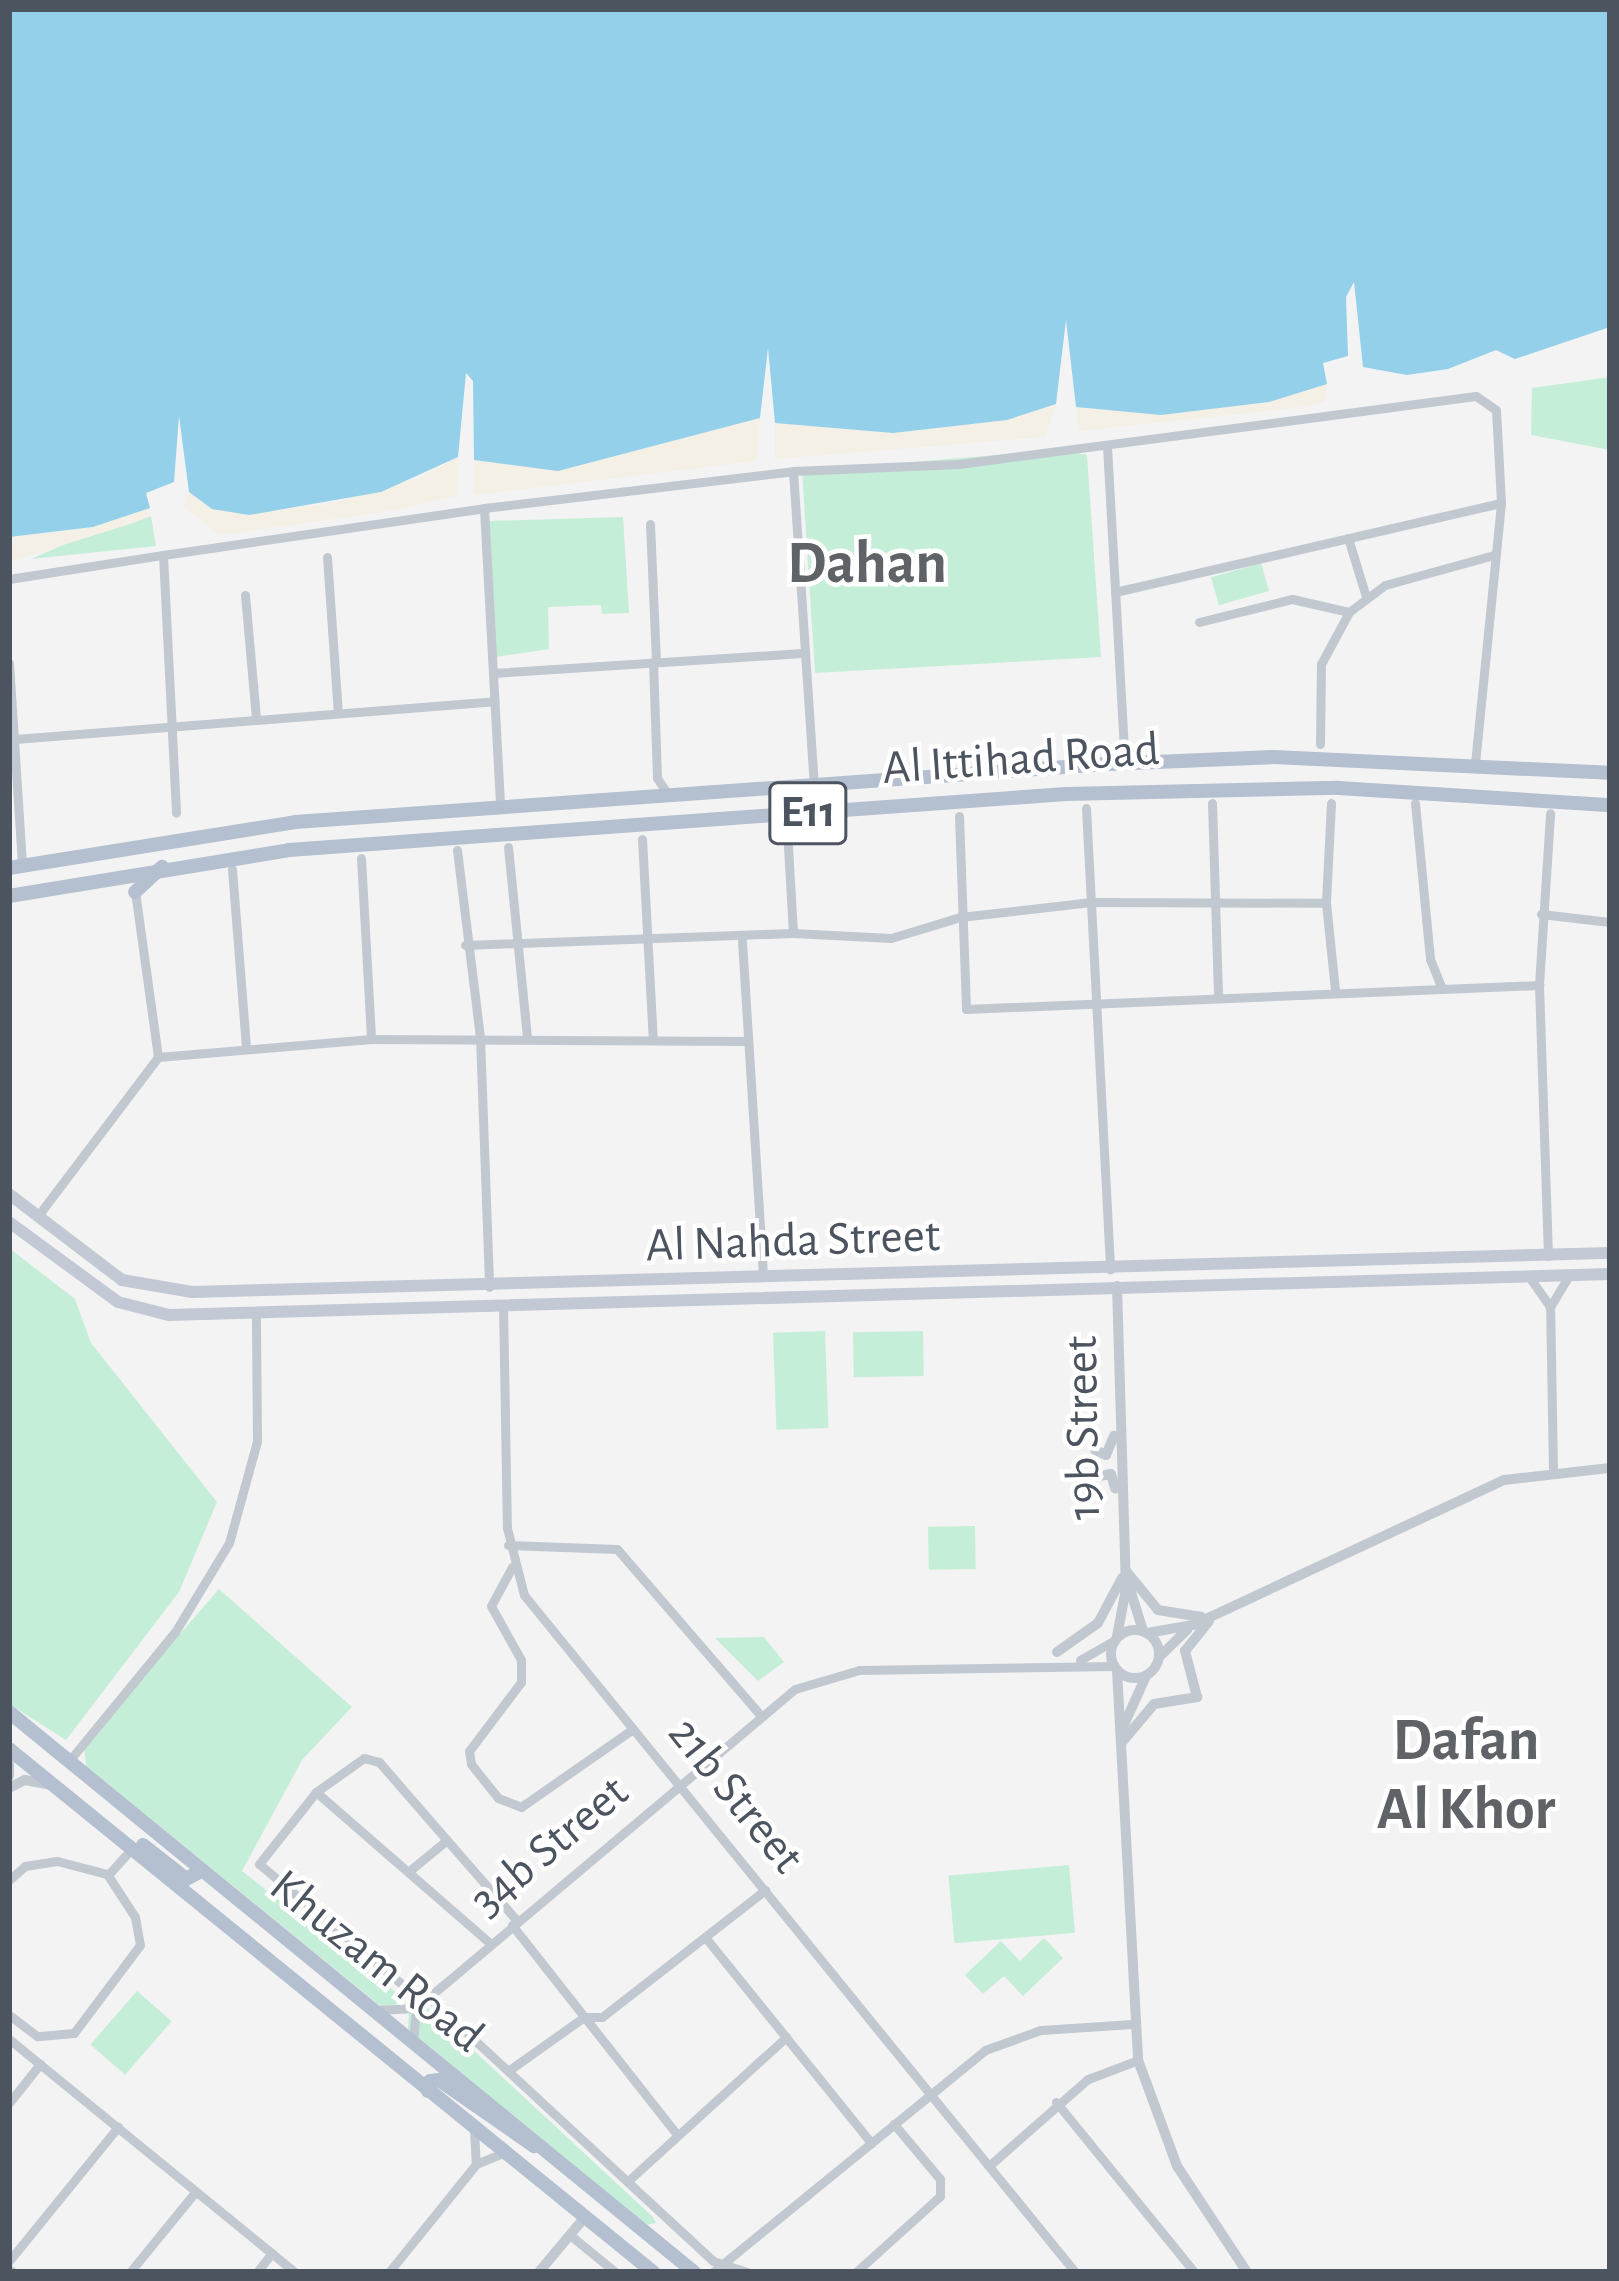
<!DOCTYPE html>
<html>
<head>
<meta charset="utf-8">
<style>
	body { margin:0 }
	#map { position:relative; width:1619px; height:2281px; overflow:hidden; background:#f4f3f3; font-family:"Alegreya Sans",sans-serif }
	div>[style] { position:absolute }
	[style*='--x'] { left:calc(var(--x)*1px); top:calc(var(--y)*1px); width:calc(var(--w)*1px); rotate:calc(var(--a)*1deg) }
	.green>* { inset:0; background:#c5eed8; transform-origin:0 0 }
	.sand>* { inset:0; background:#f4f0e5 }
	.water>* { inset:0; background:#94d0e9 }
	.minor>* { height:9px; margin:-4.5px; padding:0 4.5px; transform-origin:4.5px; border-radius:4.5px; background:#c1c8d0 }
	.tertiary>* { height:10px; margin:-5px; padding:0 5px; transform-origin:5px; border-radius:5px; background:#c1c8d0 }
	.tertiary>.ring { margin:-5px; padding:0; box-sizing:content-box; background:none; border:10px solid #c1c8d0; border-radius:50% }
	.secondary>* { height:12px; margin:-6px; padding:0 6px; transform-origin:6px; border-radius:6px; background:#c2c9d4 }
	.primary>* { height:14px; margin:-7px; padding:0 7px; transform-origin:7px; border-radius:7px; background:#b4bfcf }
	span { translate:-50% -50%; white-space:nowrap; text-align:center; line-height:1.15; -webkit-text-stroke:9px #fff; paint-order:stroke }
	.shield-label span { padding:3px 9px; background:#fff; border:3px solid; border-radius:9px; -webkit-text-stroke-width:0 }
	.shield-label { font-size:45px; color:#4b545f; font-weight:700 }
	.street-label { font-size:48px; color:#4b545f }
	.district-label { font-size:60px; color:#5f6267; font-weight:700 }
	.frame { position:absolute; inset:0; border:12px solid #4b545f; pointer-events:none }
</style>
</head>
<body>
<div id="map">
	<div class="green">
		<div style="clip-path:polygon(1610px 377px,1610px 450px,1531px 435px,1532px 388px)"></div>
		<div style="clip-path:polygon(1058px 450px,1087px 455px,1101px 657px,815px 673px,802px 471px)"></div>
		<div style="clip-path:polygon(151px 516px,156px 546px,31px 559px,88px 534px)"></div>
		<div style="clip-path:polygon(623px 517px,629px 613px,602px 614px,601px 605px,548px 607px,549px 649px,489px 658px,489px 521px)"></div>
		<div style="left:1261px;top:563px;width:29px;height:52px;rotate:74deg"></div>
		<div style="clip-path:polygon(9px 1248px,75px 1299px,91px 1343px,217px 1502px,179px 1592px,66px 1740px,9px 1704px)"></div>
		<div style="left:825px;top:1331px;width:97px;height:52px;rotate:88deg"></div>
		<div style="left:923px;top:1331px;width:45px;height:70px;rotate:89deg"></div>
		<div style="left:975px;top:1526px;width:43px;height:47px;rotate:89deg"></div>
		<div style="clip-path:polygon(219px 1589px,352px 1707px,302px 1760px,242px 1871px,398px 1994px,396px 2008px,383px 2008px,86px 1766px,84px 1745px)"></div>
		<div style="clip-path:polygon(764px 1637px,784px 1662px,758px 1681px,715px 1638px)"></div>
		<div style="left:1069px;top:1865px;width:68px;height:121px;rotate:85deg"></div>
		<div style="clip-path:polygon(1044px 1938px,1063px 1958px,1023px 1996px,1004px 1976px,983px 1994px,965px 1975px,1001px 1941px,1020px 1961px)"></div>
		<div style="left:137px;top:1991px;width:46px;height:71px;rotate:41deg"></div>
		<div style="clip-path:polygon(428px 2008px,653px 2217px,656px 2223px,647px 2225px,408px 2029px,409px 2013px)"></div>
	</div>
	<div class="sand">
		<div style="clip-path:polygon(1327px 384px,1325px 402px,1296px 408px,1079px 431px,1076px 407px,1161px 415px,1269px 402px)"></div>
		<div style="clip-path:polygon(1056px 404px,1045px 437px,775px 459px,775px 423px,893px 433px,1007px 420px)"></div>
		<div style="clip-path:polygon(760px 418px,757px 461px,474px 495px,474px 460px,558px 471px)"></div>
		<div style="clip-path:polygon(458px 457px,457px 496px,383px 512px,220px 535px,184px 507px,189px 492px,212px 509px,324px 505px,419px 478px)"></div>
		<div style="clip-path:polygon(148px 509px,151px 516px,133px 523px,9px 562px,9px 537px,93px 527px)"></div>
	</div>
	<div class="water">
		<div style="clip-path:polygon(9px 9px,1610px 9px,1610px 327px,1515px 359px,1496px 350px,1448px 369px,1407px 375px,1363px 367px,1354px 282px,1346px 297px,1348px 356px,1323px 363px,1327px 384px,1269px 402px,1161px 415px,1076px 407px,1066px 320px,1056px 404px,1007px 420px,893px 433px,775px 423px,768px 348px,760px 418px,558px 471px,474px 460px,473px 381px,466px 373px,458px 457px,381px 492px,249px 515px,212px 509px,189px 492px,179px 416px,174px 482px,146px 493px,150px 508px,93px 527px,9px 537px)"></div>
	</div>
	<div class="minor">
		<div style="--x:1107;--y:446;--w:319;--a:86.8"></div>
		<div style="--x:793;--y:471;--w:317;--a:86.2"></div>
		<div style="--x:484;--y:508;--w:300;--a:86.9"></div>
		<div style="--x:650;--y:524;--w:138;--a:87.5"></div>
		<div style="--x:1348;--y:538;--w:62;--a:73"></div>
		<div style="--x:163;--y:555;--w:324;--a:-8.3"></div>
		<div style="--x:484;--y:508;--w:311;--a:-6.8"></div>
		<div style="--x:793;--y:471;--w:166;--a:-2.4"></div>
		<div style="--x:959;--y:464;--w:521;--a:-7.49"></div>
		<div style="--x:1476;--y:396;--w:24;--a:35"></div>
		<div style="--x:1496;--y:410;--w:93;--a:86.9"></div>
		<div style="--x:1501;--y:503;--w:262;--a:95.7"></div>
		<div style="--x:327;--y:557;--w:156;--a:86"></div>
		<div style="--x:9;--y:579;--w:156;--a:-8.9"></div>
		<div style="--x:163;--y:555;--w:258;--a:87.1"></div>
		<div style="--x:1115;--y:592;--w:396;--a:-13"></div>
		<div style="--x:245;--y:595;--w:124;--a:84.9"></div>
		<div style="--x:1199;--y:622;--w:96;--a:-13.9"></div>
		<div style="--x:1292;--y:599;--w:58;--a:12.8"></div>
		<div style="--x:653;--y:662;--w:116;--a:88"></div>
		<div style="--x:657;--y:778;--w:22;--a:56"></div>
		<div style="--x:9;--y:663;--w:202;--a:86.3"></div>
		<div style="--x:493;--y:673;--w:313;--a:-3.7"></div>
		<div style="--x:15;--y:739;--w:481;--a:-4.5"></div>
		<div style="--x:1320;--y:744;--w:80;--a:-89.3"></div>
		<div style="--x:1321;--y:664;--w:59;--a:-61.7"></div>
		<div style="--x:1349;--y:612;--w:45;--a:-36.9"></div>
		<div style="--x:1385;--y:585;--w:113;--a:-15.4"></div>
		<div style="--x:1212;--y:803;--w:195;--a:88.2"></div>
		<div style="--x:1331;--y:803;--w:100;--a:92.9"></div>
		<div style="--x:1326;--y:903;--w:87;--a:84.1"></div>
		<div style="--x:1415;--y:803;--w:157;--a:84.5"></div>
		<div style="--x:1430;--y:959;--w:31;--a:68"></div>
		<div style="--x:1086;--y:808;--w:462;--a:87"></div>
		<div style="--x:959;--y:816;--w:193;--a:87.9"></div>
		<div style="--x:966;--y:1009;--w:574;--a:-2.4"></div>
		<div style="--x:787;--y:829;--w:104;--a:86.7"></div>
		<div style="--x:642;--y:839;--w:200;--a:86.9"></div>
		<div style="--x:508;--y:847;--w:191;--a:84.3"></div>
		<div style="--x:457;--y:850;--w:188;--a:83"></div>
		<div style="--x:480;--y:1037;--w:250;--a:87.9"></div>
		<div style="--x:361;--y:858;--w:181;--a:86.8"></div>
		<div style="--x:232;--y:869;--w:179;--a:85.5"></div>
		<div style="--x:1541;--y:914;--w:69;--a:6.6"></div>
		<div style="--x:742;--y:941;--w:337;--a:86.4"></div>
		<div style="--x:465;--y:945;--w:328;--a:-2.1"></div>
		<div style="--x:793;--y:933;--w:98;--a:2.9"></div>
		<div style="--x:891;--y:938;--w:72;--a:-16.9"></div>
		<div style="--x:960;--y:917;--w:132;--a:-6.5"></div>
		<div style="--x:1091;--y:902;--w:235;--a:0.2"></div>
		<div style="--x:158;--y:1057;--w:214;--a:-4.8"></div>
		<div style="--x:371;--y:1039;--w:376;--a:0.3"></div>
		<div style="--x:37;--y:1217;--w:201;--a:-52.9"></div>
		<div style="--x:158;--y:1057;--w:167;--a:-97.9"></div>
		<div style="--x:1548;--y:1256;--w:271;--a:-91.9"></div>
		<div style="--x:1539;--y:985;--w:172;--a:-86.3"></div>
		<div style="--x:1530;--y:1278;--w:35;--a:55"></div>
		<div style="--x:503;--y:1304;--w:224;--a:89"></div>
		<div style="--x:507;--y:1528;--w:69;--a:75.8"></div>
		<div style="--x:524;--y:1595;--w:873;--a:50.86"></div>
		<div style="--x:1553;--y:1471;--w:164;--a:-91"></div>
		<div style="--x:1550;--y:1307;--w:37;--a:-59"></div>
		<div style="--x:508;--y:1545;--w:109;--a:2.1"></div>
		<div style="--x:617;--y:1549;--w:221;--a:49.2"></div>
		<div style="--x:512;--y:1567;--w:44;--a:118.3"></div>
		<div style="--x:491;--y:1606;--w:62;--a:60.9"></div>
		<div style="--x:521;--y:1660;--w:22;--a:90"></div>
		<div style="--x:521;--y:1682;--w:86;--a:127"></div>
		<div style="--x:469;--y:1751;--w:13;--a:81"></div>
		<div style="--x:471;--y:1764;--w:43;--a:51.5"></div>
		<div style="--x:498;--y:1798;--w:25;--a:21"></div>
		<div style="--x:521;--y:1807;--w:136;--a:-34.9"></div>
		<div style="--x:1080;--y:1660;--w:40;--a:-29.7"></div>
		<div style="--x:69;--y:1761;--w:167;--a:-50.6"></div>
		<div style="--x:175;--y:1632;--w:104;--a:-58.8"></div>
		<div style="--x:229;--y:1543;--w:106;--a:-74.6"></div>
		<div style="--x:257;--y:1441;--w:125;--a:-90.5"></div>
		<div style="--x:316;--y:1792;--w:230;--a:41"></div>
		<div style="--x:408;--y:1872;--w:50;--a:-39.4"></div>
		<div style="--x:108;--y:1875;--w:36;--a:-48"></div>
		<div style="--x:9;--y:1880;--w:21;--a:-41"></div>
		<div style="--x:25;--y:1866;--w:32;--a:-9"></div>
		<div style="--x:57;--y:1861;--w:52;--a:14.6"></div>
		<div style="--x:107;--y:1874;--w:51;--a:56.9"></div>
		<div style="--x:135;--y:1917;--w:28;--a:80"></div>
		<div style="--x:140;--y:1945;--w:110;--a:126.9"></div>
		<div style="--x:74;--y:2033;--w:37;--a:175"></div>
		<div style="--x:37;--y:2036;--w:35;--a:-143"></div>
		<div style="--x:512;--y:1925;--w:267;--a:51.8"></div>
		<div style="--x:705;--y:1937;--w:265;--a:51.1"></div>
		<div style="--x:428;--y:1997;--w:388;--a:42.8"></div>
		<div style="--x:713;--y:2261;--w:36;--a:18"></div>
		<div style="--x:423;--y:2002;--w:214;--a:-139.9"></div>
		<div style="--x:259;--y:1864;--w:92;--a:-51.6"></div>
		<div style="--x:316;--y:1792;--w:59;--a:-35.3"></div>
		<div style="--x:364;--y:1758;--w:16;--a:15"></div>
		<div style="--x:379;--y:1762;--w:211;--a:49"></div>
		<div style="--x:377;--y:2010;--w:39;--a:-3"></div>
		<div style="--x:416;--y:2008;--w:495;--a:-40.1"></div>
		<div style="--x:795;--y:1689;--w:67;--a:-16.5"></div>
		<div style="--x:859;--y:1670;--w:256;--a:-0.9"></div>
		<div style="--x:9;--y:2039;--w:369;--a:39.2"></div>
		<div style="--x:413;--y:2042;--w:34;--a:-85"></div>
		<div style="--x:508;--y:2071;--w:93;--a:-35.4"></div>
		<div style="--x:584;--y:2017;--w:18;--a:0"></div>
		<div style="--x:602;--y:2017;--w:207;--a:-37.9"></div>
		<div style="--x:1056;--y:2102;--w:219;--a:50.9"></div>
		<div style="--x:9;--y:2103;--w:50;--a:-51.5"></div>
		<div style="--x:474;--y:2129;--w:35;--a:87"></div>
		<div style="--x:990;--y:2165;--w:130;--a:-41.3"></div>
		<div style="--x:1088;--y:2079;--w:53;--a:-20.8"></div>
		<div style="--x:628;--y:2181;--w:214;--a:-42.3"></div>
		<div style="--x:570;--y:2235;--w:58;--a:39.4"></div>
		<div style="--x:9;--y:2261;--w:173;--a:-50.9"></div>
		<div style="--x:9;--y:2269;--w:5;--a:37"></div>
		<div style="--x:130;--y:2272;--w:104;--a:-50.8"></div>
		<div style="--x:257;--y:2272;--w:24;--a:-52"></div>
		<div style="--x:389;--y:2272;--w:139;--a:-51.1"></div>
		<div style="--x:476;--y:2164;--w:29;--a:-22"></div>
		<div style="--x:713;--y:2272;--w:351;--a:-39.2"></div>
		<div style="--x:985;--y:2050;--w:59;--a:-19.7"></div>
		<div style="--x:1041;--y:2030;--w:91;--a:-3.8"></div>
		<div style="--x:856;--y:2272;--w:113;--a:-42.1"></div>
		<div style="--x:940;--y:2196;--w:17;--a:-90"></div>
		<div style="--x:940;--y:2179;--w:72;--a:-129.9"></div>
	</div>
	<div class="tertiary">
		<div style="--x:1117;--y:1286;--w:303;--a:88.3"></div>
		<div style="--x:1126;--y:1589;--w:48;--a:100.8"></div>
		<div style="--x:1095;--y:1450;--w:12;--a:24"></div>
		<div style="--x:1106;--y:1455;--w:21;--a:-67"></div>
		<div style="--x:1095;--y:1477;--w:16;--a:-11"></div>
		<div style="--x:1111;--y:1474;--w:15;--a:74"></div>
		<div style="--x:1126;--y:1571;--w:50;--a:50.6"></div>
		<div style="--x:1158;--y:1610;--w:44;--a:9.2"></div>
		<div style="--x:1130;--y:1589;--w:44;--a:72.8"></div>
		<div class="ring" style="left:1111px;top:1630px;width:38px;height:38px"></div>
		<div style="--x:1147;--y:1633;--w:47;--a:-9.9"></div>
		<div style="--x:1193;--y:1625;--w:343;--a:-25"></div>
		<div style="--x:1504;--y:1480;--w:107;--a:-6.5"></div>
		<div style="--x:1057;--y:1652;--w:50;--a:-35.3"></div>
		<div style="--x:1098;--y:1623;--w:51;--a:-61.9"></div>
		<div style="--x:1159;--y:1657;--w:39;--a:-44"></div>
		<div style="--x:1117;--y:1670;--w:391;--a:86.9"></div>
		<div style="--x:1138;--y:2060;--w:113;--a:69.8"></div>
		<div style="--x:1177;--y:2166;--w:127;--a:56.6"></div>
		<div style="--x:1197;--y:1697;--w:48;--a:-104.6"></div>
		<div style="--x:1185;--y:1651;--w:38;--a:-51"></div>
		<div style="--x:1124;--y:1725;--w:54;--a:-65.8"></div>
		<div style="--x:1123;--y:1741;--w:48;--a:-50"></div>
		<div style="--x:1154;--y:1704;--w:44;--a:-9.2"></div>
		<div style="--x:9;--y:1764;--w:12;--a:90"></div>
		<div style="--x:9;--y:1788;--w:18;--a:-27"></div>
		<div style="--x:25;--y:1780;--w:26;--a:11"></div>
		<div style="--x:539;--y:2272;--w:72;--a:-50.1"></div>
	</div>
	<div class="secondary">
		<div style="--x:9;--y:1194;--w:142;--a:37.3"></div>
		<div style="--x:122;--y:1280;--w:71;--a:9.7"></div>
		<div style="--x:192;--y:1292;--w:1419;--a:-1.58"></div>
		<div style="--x:9;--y:1222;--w:135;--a:36.3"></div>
		<div style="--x:118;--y:1302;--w:53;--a:14.3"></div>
		<div style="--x:169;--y:1315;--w:1442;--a:-1.63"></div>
	</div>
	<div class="primary">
		<div style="--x:9;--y:868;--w:290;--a:-9.1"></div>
		<div style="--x:295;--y:822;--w:815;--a:-4.08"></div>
		<div style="--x:1108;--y:764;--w:166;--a:-2.4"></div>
		<div style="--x:1274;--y:757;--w:336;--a:2.7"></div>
		<div style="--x:135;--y:892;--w:37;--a:-43"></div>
		<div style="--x:9;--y:896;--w:284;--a:-9.3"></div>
		<div style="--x:289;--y:850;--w:779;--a:-4.12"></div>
		<div style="--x:1066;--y:794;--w:272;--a:-1.3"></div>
		<div style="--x:1338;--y:788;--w:273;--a:3.6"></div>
		<div style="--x:9;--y:1712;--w:885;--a:39.27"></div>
		<div style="--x:9;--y:1749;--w:830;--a:39.08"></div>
		<div style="--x:143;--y:1845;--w:55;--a:38.3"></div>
		<div style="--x:186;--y:1879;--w:17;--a:-28"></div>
		<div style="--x:428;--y:2091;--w:10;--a:-79"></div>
		<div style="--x:430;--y:2081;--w:9;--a:-6"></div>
		<div style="--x:439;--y:2080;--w:116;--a:34.8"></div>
	</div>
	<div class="shield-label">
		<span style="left:808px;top:813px">E11</span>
	</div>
	<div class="street-label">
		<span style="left:1021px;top:760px;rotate:-4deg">Al Ittihad Road</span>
		<span style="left:793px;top:1242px;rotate:-2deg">Al Nahda Street</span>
		<span style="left:1084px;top:1428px;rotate:-91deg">19b Street</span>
		<span style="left:735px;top:1796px;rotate:51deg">21b Street</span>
		<span style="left:550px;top:1847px;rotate:-40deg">34b Street</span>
		<span style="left:376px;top:1962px;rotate:39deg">Khuzam Road</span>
	</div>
	<div class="district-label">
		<span style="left:867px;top:564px">Dahan</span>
		<span style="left:1466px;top:1776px">Dafan<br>Al Khor</span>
	</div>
	<div class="frame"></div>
</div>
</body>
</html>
